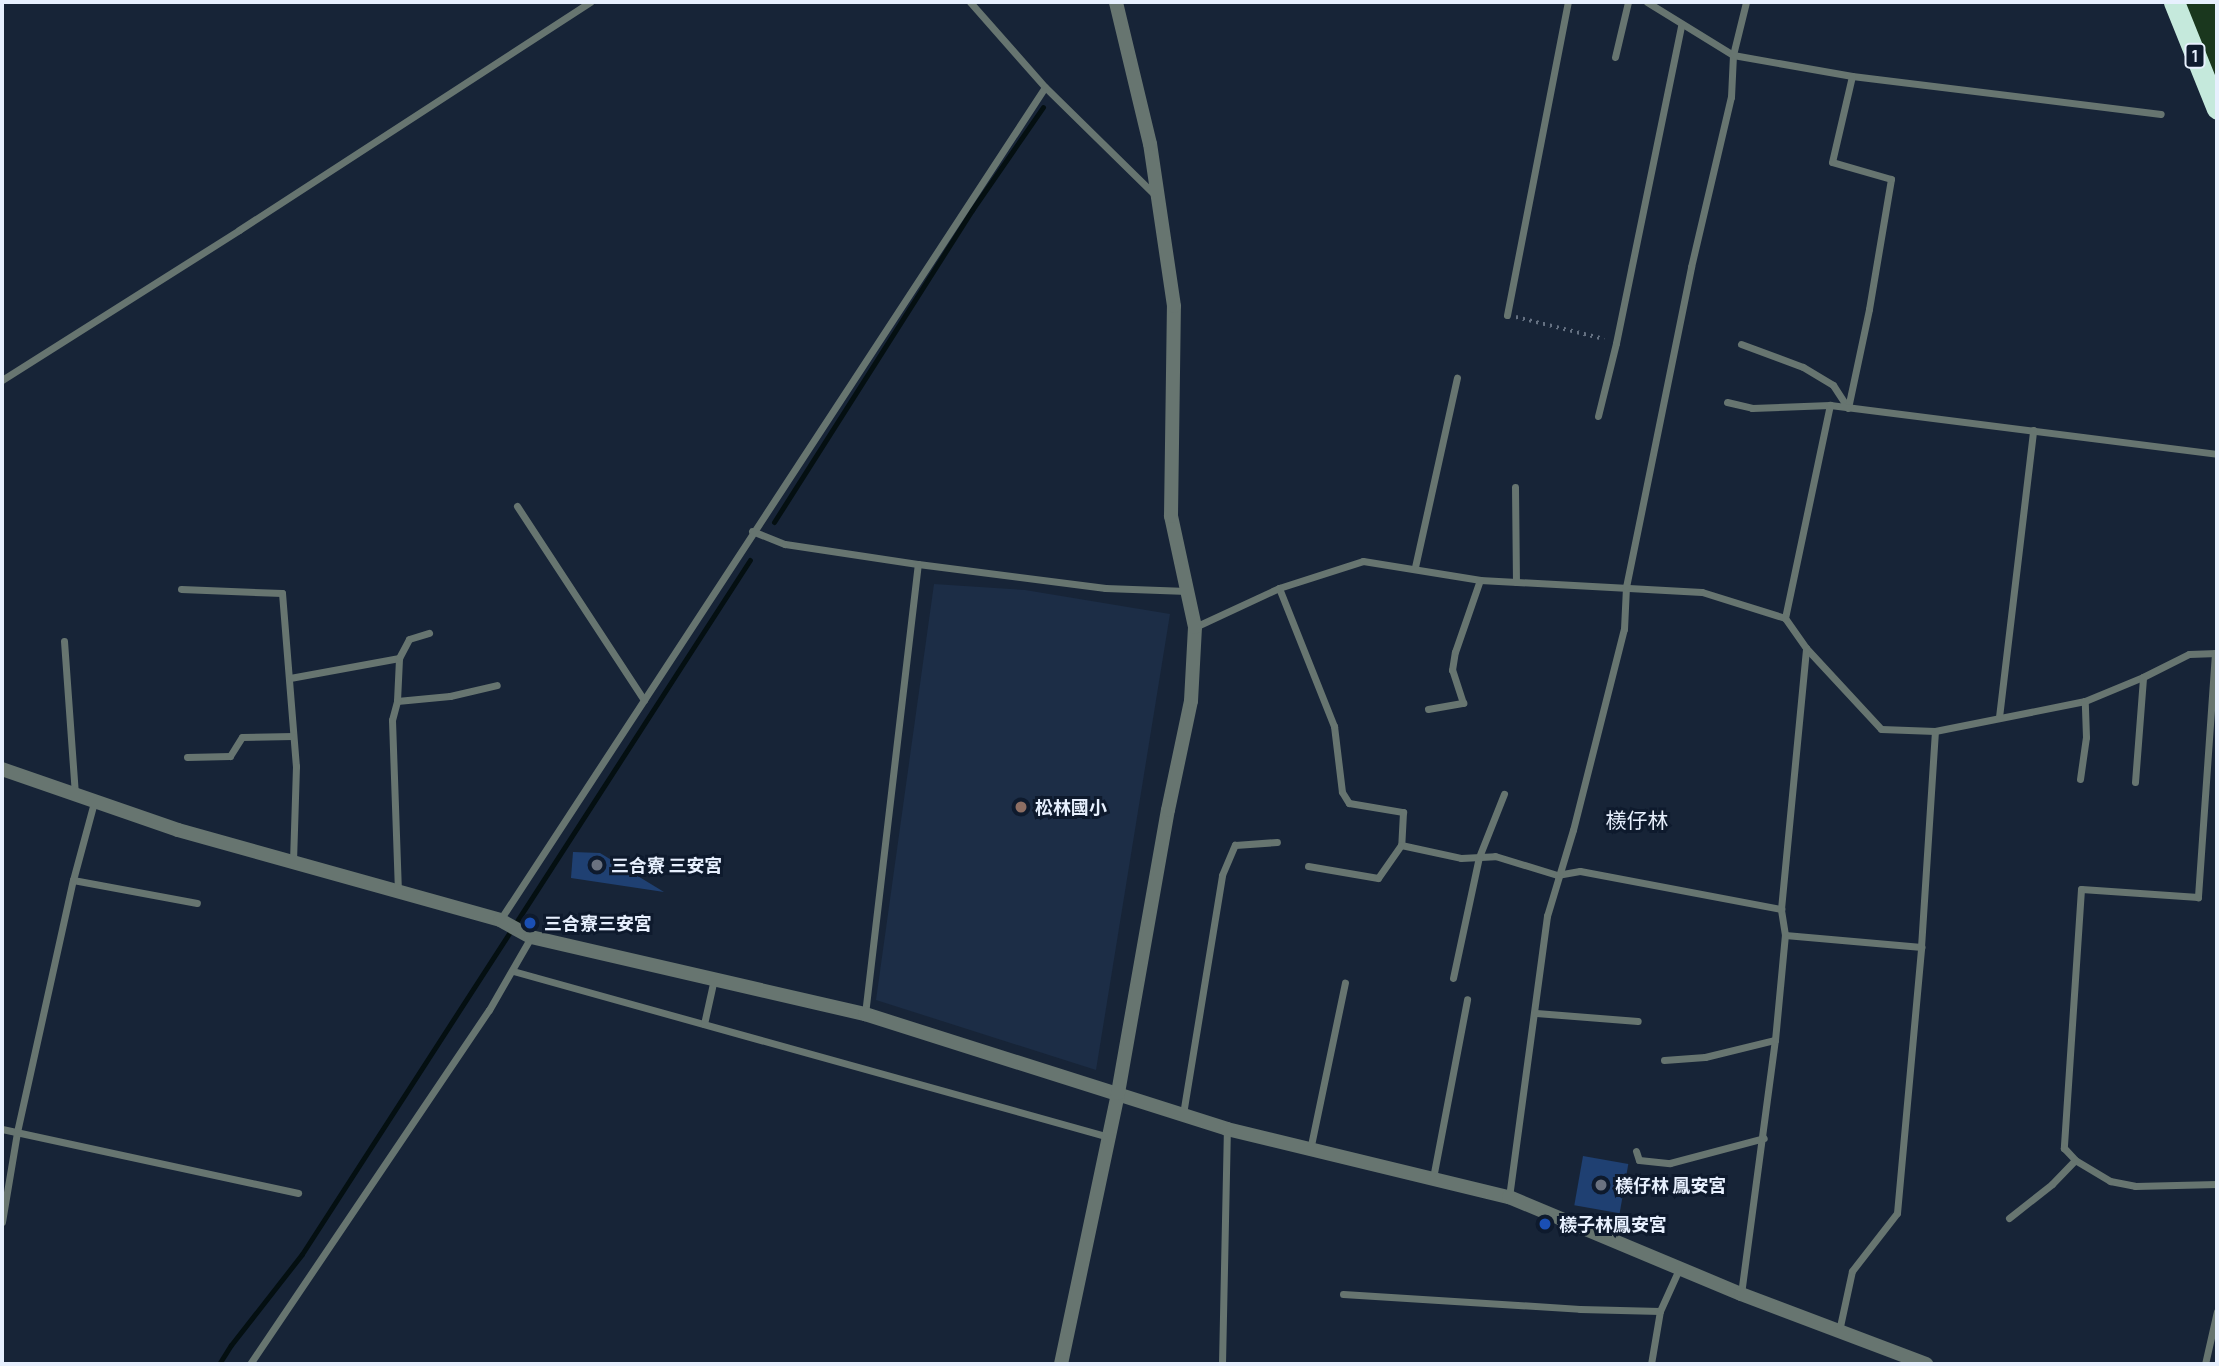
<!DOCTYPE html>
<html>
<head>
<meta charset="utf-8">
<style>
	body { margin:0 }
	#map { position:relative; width:2219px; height:1366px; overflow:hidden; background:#172437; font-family:Manrope,"Noto Sans TC",sans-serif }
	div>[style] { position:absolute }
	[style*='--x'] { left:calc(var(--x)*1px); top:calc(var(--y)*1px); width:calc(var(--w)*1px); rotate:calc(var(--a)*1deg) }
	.built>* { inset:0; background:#1c2d46 }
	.green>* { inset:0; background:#1a371e }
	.stream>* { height:5px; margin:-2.5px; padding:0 2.5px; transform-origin:2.5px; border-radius:2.5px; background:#040f11 }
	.building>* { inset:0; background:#1f4072; transform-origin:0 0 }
	.path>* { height:3.5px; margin-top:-1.75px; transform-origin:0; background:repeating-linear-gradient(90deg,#657182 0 2px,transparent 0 7px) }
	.service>* { height:7px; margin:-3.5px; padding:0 3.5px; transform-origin:3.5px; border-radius:3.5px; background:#677570 }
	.tertiary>* { height:14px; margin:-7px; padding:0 7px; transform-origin:7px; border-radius:7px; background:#677570 }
	.motorway>* { height:21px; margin:-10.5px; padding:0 10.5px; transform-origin:10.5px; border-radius:10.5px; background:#c5e9dc }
	.dots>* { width:19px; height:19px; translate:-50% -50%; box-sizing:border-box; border:4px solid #0e1a2d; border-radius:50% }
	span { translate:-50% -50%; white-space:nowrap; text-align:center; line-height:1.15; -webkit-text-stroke:6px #0e1a2d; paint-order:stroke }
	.shield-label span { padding:2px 5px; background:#0e1a2d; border:2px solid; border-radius:5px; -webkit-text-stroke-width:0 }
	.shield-label { font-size:16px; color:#e7f0fe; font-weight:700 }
	.poi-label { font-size:18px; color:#e7f0fe; font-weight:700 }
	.left { translate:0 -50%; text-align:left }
	.quarter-label { font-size:21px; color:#e7f0fe }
	.frame { position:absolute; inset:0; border:4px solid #e7f0fe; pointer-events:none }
</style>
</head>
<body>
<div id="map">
	<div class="built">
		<div style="clip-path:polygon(934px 584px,1025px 590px,1170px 614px,1096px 1070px,876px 1000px)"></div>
	</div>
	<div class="green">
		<div style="clip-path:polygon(2167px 2px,2217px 2px,2217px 124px)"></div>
	</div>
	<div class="stream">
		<div style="--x:774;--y:522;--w:370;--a:-57.6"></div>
		<div style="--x:972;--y:210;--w:125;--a:-55.4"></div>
		<div style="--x:219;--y:1364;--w:22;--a:-58"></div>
		<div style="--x:231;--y:1345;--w:115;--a:-52"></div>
		<div style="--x:302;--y:1254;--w:826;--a:-57.16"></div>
	</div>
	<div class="building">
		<div style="clip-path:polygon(573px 852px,600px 853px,664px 892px,571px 878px)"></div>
		<div style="left:1583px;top:1156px;width:46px;height:50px;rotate:10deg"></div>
	</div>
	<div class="path">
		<div style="--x:1516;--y:317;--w:91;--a:14"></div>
	</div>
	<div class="service">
		<div style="--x:970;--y:2;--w:113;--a:48.6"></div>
		<div style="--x:1045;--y:87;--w:156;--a:44.5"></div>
		<div style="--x:1647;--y:2;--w:101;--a:31.6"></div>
		<div style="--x:1733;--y:55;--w:121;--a:10"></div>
		<div style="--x:1852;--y:76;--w:311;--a:7"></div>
		<div style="--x:1615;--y:57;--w:57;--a:-76.7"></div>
		<div style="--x:1507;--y:315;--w:319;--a:-79"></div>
		<div style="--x:1741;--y:344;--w:66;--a:20.4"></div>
		<div style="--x:1803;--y:367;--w:35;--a:31"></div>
		<div style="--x:1833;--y:385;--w:27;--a:57"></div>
		<div style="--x:1848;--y:408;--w:101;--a:-78"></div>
		<div style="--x:1869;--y:309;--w:132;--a:-80.4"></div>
		<div style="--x:1891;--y:179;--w:61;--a:-163.9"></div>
		<div style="--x:1832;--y:162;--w:88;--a:-76.9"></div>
		<div style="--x:2;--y:380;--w:280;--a:-32.3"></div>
		<div style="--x:239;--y:230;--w:419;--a:-33"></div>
		<div style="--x:1727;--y:402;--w:26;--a:13"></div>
		<div style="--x:1752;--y:408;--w:78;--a:-2.2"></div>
		<div style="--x:1598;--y:416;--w:75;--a:-76.1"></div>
		<div style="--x:1616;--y:343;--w:325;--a:-78.4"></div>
		<div style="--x:1515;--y:487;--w:95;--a:89.4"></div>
		<div style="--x:517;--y:506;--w:232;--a:56.8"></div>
		<div style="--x:752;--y:531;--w:35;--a:22"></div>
		<div style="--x:785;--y:544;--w:134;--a:8.6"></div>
		<div style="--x:918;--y:564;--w:189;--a:7.3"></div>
		<div style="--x:1105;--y:588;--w:82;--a:2.1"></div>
		<div style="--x:1415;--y:567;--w:194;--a:-77.5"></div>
		<div style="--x:1279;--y:588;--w:149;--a:68.3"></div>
		<div style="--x:1334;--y:726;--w:66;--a:83.1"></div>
		<div style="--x:1342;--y:792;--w:13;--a:58"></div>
		<div style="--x:1349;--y:803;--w:55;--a:9.5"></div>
		<div style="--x:1403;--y:812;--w:33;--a:93"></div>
		<div style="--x:1401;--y:845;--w:61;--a:12.2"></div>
		<div style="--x:1461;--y:858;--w:34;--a:-3"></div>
		<div style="--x:1495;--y:856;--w:65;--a:17"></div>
		<div style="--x:1557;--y:875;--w:23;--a:-10"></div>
		<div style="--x:1580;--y:871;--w:205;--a:10.7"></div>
		<div style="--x:181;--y:589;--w:101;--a:2.3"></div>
		<div style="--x:282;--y:593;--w:174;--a:85.4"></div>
		<div style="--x:296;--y:766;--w:96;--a:91.8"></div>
		<div style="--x:1785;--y:618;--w:218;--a:-78.1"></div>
		<div style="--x:1830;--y:405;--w:390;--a:7.2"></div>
		<div style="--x:1195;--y:627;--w:93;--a:-24.9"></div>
		<div style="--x:1279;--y:588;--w:88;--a:-17.8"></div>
		<div style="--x:1363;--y:561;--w:119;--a:9.2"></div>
		<div style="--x:1480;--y:580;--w:222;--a:3.1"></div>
		<div style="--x:1702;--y:592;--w:87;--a:17.4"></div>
		<div style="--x:1785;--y:618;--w:37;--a:55"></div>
		<div style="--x:1806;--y:648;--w:110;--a:47.2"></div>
		<div style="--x:1881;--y:729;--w:54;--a:2.1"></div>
		<div style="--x:1935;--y:731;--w:153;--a:-11.3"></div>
		<div style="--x:2085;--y:701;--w:63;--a:-22.5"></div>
		<div style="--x:2143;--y:677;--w:51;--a:-26.6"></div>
		<div style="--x:2189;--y:654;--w:28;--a:-2"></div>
		<div style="--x:64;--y:641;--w:153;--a:85.9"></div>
		<div style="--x:2215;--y:653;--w:245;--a:94"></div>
		<div style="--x:2198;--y:897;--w:117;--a:-176.1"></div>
		<div style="--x:2081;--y:889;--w:260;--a:93.8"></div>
		<div style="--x:2064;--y:1148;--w:16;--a:47"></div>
		<div style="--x:2075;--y:1160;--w:41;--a:31"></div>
		<div style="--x:2110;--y:1181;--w:25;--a:11"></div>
		<div style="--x:2135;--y:1186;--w:82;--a:-1.4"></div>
		<div style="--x:290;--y:678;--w:111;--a:-10.4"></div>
		<div style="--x:397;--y:701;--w:53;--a:-5.4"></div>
		<div style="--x:450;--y:696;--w:48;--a:-13.2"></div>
		<div style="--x:1428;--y:709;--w:36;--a:-10"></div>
		<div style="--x:1463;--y:703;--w:35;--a:-108"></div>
		<div style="--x:1452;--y:670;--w:18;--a:-81"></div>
		<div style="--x:1455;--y:652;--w:76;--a:-70.9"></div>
		<div style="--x:1999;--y:717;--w:289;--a:-83.2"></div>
		<div style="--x:187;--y:757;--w:43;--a:-1.3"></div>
		<div style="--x:230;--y:756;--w:22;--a:-58"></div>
		<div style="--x:242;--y:737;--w:51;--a:-1.1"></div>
		<div style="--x:2080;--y:779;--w:42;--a:-81.9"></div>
		<div style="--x:2086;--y:737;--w:36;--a:-92"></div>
		<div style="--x:2135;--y:782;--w:105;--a:-85.6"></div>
		<div style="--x:1308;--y:866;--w:71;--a:9.7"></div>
		<div style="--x:1378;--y:878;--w:40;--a:-55.1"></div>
		<div style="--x:73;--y:880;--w:126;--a:10.5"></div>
		<div style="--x:398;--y:892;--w:172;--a:-92"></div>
		<div style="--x:392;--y:720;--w:20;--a:-75"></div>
		<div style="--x:397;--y:701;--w:43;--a:-87.3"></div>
		<div style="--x:399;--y:658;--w:21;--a:-62"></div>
		<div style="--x:409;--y:639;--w:21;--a:-17"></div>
		<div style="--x:500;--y:920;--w:995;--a:-56.8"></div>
		<div style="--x:1785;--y:935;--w:137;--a:5"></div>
		<div style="--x:513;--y:971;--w:619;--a:15.56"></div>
		<div style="--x:1453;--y:978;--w:124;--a:-77.9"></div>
		<div style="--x:1479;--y:857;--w:68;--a:-68.4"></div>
		<div style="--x:1536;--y:1013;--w:102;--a:4.5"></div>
		<div style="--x:865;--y:1014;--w:453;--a:-83.3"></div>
		<div style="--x:704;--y:1024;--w:46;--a:-77.5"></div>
		<div style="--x:1664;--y:1060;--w:41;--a:-4.2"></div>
		<div style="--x:1705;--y:1057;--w:72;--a:-13.7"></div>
		<div style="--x:1183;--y:1114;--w:242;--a:-80.7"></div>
		<div style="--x:1222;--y:875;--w:33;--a:-67"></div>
		<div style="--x:1235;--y:845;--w:42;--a:-4.1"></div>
		<div style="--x:2;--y:1129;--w:303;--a:12.2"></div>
		<div style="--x:1310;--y:1150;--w:171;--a:-78.2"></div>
		<div style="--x:1636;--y:1151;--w:9;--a:72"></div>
		<div style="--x:1639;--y:1160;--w:31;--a:6"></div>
		<div style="--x:1670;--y:1163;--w:97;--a:-14.9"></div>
		<div style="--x:1433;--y:1178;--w:182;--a:-79.2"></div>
		<div style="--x:1509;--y:1197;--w:284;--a:-82.3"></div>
		<div style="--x:1547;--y:916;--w:90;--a:-73.2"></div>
		<div style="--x:1573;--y:830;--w:207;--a:-75.8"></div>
		<div style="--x:1624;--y:629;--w:42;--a:-87.3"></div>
		<div style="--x:1626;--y:587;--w:327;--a:-78.5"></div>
		<div style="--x:1691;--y:267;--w:175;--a:-76.8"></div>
		<div style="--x:1731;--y:97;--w:42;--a:-87.3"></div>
		<div style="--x:1733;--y:55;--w:55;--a:-76.2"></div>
		<div style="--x:2009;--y:1218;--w:55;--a:-38.3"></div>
		<div style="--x:2052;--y:1184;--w:33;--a:-46"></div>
		<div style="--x:2;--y:1222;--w:91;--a:-80.5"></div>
		<div style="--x:17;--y:1132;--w:258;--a:-77.5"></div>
		<div style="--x:73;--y:880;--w:81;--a:-74.9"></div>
		<div style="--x:1343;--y:1294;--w:237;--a:3.6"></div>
		<div style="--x:1580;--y:1309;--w:80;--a:1.4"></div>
		<div style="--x:1741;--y:1294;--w:256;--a:-82.4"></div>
		<div style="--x:1775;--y:1040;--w:105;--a:-84.6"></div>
		<div style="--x:1785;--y:935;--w:26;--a:-99"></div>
		<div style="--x:1781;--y:909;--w:262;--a:-84.5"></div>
		<div style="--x:1839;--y:1331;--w:61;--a:-77.8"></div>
		<div style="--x:1852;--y:1271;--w:73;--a:-52.2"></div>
		<div style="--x:1897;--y:1213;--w:267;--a:-84.8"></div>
		<div style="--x:1921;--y:947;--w:216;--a:-86.3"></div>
		<div style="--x:250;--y:1364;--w:427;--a:-56"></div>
		<div style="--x:489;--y:1010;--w:84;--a:-60.1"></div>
		<div style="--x:1222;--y:1364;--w:235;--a:-88.8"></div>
		<div style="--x:1651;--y:1364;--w:54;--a:-80.4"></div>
		<div style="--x:1660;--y:1311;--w:48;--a:-65.6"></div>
		<div style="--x:2205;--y:1364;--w:54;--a:-77.2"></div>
	</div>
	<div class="tertiary">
		<div style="--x:2;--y:769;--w:186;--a:19.1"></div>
		<div style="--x:178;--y:830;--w:334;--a:15.6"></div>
		<div style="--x:500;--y:920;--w:35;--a:29"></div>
		<div style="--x:531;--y:937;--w:343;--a:13"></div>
		<div style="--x:865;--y:1014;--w:380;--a:17.6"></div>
		<div style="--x:1227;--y:1129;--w:290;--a:13.6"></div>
		<div style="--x:1509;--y:1197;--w:251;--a:22.7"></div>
		<div style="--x:1741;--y:1294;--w:198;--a:20.7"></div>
		<div style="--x:1061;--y:1364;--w:277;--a:-78.1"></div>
		<div style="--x:1118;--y:1093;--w:287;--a:-80"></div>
		<div style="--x:1168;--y:810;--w:111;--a:-78.1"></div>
		<div style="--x:1191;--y:701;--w:74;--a:-86.9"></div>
		<div style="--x:1195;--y:627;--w:114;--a:-102.2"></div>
		<div style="--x:1171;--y:516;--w:210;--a:-89.2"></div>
		<div style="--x:1174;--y:306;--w:164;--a:-98.4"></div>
		<div style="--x:1150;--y:144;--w:146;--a:-103.5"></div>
	</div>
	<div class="motorway">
		<div style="--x:2174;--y:2;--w:115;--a:68.1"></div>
	</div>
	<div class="dots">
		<div style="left:1021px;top:807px;background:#8d6e63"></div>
		<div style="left:597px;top:865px;background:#6b7280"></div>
		<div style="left:530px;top:923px;background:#1a4fb4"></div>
		<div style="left:1601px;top:1185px;background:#6b7280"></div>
		<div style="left:1545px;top:1224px;background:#1a4fb4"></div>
	</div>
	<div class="shield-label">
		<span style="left:2195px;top:56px">1</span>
	</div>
	<div class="poi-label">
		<span class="left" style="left:1035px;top:807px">松林國小</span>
		<span class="left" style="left:611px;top:865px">三合寮 三安宮</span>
		<span class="left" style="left:544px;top:923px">三合寮三安宮</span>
		<span class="left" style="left:1615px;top:1185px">檨仔林 鳳安宮</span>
		<span class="left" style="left:1559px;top:1224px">檨子林鳳安宮</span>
	</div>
	<div class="quarter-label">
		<span style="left:1637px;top:820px">檨仔林</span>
	</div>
	<div class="frame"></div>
</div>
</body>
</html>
